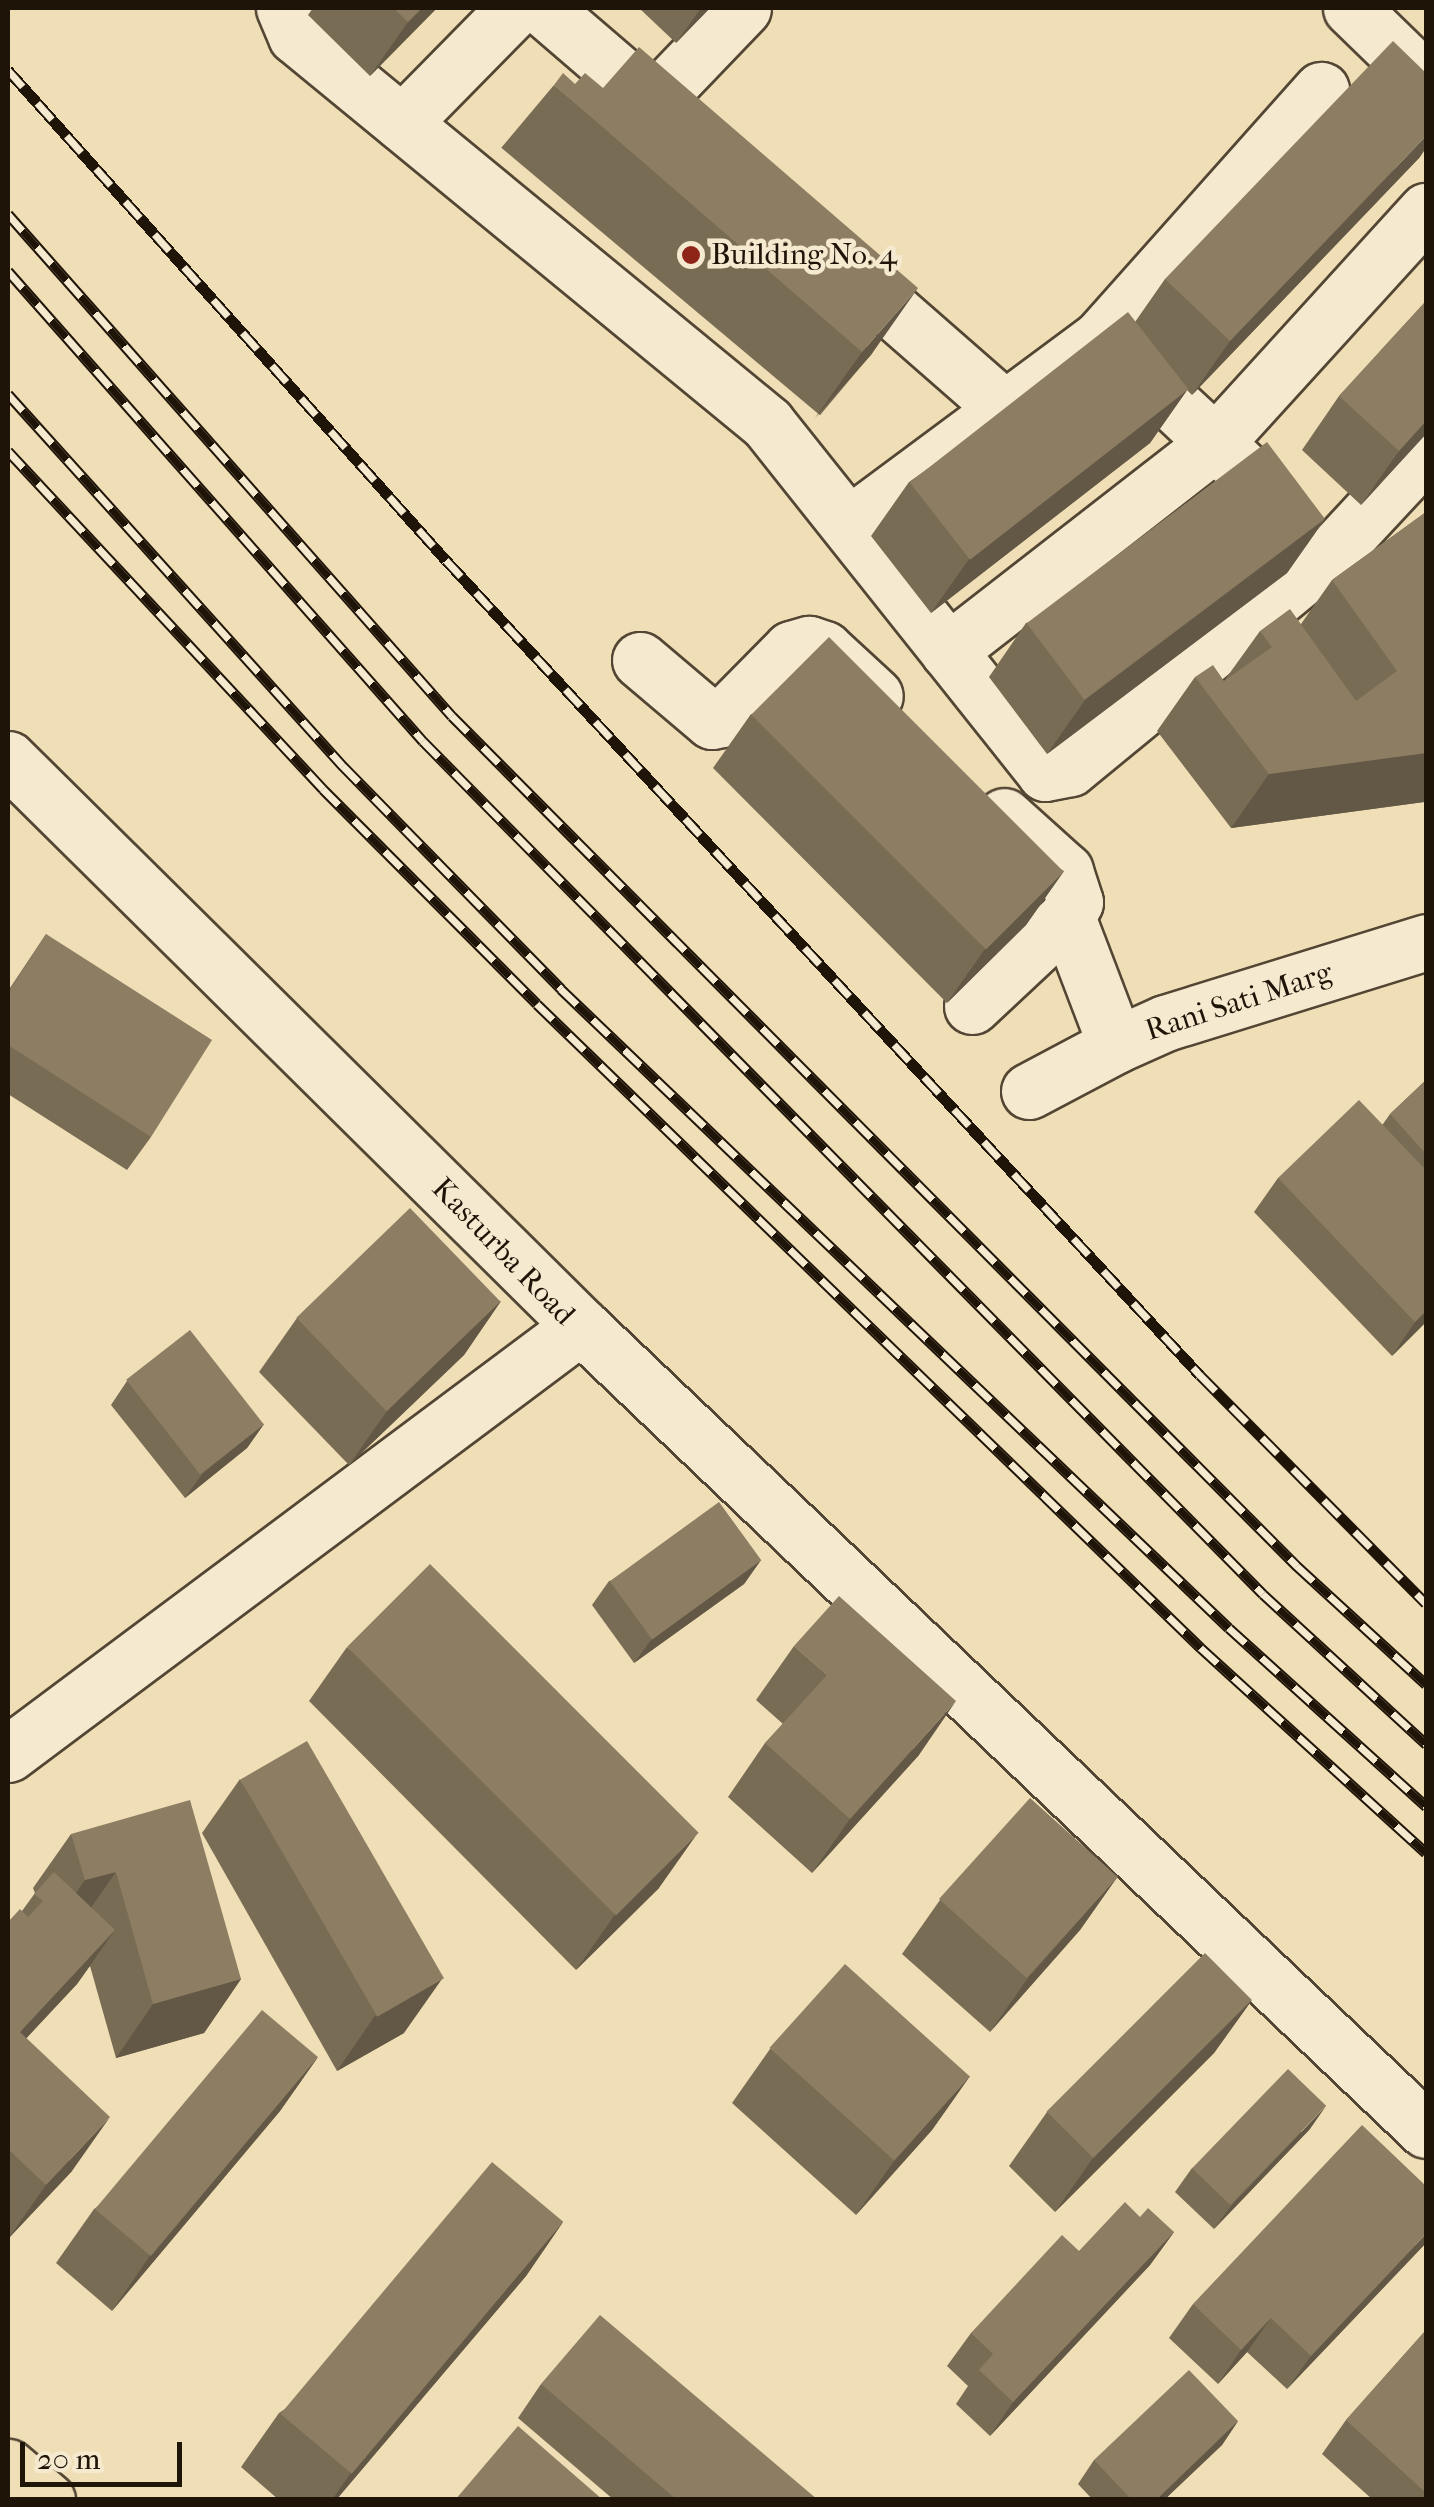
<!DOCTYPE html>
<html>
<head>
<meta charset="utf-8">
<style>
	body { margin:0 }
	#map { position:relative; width:1434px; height:2507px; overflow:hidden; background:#f0deb7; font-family:"IM FELL French Canon",serif }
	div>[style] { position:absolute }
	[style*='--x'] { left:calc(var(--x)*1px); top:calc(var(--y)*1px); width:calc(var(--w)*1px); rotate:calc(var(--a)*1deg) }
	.roads { filter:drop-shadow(2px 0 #534634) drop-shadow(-2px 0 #534634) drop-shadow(0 2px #534634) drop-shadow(0 -2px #534634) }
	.minor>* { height:55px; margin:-27.5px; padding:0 27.5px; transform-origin:27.5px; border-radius:27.5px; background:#f5ead0 }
	.major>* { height:55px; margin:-27.5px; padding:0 27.5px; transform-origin:27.5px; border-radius:27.5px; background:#f0deb7 }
	.rail>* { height:11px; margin-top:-5.5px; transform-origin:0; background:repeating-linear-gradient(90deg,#f5ead0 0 22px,#1f1408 0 44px); box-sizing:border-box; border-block:2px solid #1f1408 }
	.wall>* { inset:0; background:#786c55; transform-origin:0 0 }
	.shaded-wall>* { inset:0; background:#625845 }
	.building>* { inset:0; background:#8c7d63; transform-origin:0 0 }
	.dots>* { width:28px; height:28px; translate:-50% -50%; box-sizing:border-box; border:5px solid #f5ead0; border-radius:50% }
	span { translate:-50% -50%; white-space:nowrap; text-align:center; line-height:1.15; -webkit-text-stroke:9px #f5ead0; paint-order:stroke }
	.poi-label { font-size:30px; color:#1f1408 }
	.left { translate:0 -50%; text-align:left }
	.street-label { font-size:30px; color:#1f1408 }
	.frame { position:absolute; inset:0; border:10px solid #1f1408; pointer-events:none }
	.scale { position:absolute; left:20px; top:2442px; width:162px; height:45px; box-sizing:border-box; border:5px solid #1f1408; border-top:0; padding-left:12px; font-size:30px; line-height:35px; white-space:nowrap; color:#1f1408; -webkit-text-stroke:8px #f5ead0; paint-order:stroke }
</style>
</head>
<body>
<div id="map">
	<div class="roads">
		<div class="minor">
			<div style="--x:284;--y:8;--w:30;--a:67"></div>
			<div style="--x:296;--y:36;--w:610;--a:39.41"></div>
			<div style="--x:767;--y:423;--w:447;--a:51.5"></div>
			<div style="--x:1045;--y:773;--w:25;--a:-11"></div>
			<div style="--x:1070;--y:768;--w:340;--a:-39.4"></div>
			<div style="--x:1333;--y:552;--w:137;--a:-47.1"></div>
			<div style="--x:543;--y:8;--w:172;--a:40.7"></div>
			<div style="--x:1351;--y:8;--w:105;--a:44.2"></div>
			<div style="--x:653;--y:102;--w:130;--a:-46.2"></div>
			<div style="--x:402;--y:123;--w:161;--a:-45.5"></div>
			<div style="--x:844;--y:268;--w:214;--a:41.2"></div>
			<div style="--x:1122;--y:356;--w:164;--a:43"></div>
			<div style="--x:851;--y:523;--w:312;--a:-36.6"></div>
			<div style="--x:1101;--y:337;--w:331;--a:-48.3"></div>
			<div style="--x:948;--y:651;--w:338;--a:-37.9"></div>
			<div style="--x:1215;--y:443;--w:314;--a:-47.7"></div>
			<div style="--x:640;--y:660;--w:94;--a:40.3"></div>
			<div style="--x:712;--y:721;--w:10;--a:-11"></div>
			<div style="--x:722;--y:719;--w:98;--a:-45.4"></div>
			<div style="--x:791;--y:649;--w:19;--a:-16"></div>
			<div style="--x:809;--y:644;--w:16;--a:18"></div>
			<div style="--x:824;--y:649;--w:69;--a:42.7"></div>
			<div style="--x:8;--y:759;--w:806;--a:44.7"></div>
			<div style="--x:581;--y:1326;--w:715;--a:143.24"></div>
			<div style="--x:1067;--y:917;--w:137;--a:69.1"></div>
			<div style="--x:1116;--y:1045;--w:54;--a:-24.2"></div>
			<div style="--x:1165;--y:1023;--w:273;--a:-17.2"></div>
			<div style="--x:972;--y:1006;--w:130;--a:-43.1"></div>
			<div style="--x:1067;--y:917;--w:17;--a:-62"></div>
			<div style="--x:1075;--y:902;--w:33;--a:-108"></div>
			<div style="--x:1065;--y:871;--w:82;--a:-138"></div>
			<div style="--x:1029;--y:1091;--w:98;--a:-27.9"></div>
			<div style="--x:581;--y:1326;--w:1166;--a:43.58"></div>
		</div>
		<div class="major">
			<div style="--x:8;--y:2467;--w:51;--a:40.2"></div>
		</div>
	</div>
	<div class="rail">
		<div style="--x:8;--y:70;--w:657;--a:48.21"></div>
		<div style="--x:446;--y:560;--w:1110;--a:47.23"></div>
		<div style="--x:1200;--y:1375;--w:321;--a:45.3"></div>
		<div style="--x:8;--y:214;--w:670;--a:48.51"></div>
		<div style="--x:452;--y:716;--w:1199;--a:45.17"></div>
		<div style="--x:1297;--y:1566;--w:175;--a:42.5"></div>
		<div style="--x:8;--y:271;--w:627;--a:48.56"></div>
		<div style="--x:423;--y:741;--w:1197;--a:45.44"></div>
		<div style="--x:1263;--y:1594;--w:222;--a:42.6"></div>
		<div style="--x:8;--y:394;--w:501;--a:48"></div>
		<div style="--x:343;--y:766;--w:312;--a:45.6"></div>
		<div style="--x:561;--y:989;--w:924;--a:43.73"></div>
		<div style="--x:1229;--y:1628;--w:266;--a:42.1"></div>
		<div style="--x:8;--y:451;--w:462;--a:47"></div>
		<div style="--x:323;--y:789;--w:303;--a:45.1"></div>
		<div style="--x:537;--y:1004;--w:925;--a:44.12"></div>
		<div style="--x:1201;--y:1648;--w:304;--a:42.3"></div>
	</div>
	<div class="wall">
		<div style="clip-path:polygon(313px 8px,437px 8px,370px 76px,308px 15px)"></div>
		<div style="clip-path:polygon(639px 8px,710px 8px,676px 43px)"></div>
		<div style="left:554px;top:85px;width:416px;height:82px;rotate:40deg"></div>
		<div style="clip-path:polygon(1420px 157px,1192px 395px,1187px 390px,1150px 443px,931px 613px,871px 536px,909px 482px,1135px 322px,1165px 279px)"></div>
		<div style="clip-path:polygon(1426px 301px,1426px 434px,1361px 505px,1302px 450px,1339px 396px)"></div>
		<div style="clip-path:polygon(1426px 512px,1424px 802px,1231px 828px,1157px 731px,1195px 677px,1224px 681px,1260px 631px,1301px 624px,1332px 580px)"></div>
		<div style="clip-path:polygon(1325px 519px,1287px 573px,1047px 754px,989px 677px,1026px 623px)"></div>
		<div style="clip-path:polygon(751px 714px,1064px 871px,1026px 925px,947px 1003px,713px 768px)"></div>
		<div style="clip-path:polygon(46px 934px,151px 1137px,127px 1170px,8px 1094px,8px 991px)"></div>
		<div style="clip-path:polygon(1426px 1080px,1426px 1322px,1392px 1356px,1254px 1212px,1278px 1178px,1383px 1124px,1390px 1114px)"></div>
		<div style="clip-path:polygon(501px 1301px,464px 1355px,349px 1465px,259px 1372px,297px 1318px)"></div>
		<div style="clip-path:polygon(127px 1381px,264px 1424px,247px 1448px,185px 1498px,111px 1405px)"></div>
		<div style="clip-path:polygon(761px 1560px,744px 1584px,634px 1663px,592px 1605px,609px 1581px)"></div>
		<div style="clip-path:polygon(794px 1646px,919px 1755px,812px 1873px,728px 1797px,765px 1743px,783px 1724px,756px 1700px)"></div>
		<div style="clip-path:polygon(347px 1647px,659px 1888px,576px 1970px,309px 1701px)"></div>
		<div style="clip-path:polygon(240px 1779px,404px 2033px,337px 2071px,202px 1833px)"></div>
		<div style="clip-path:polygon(71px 1834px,241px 1979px,204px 2033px,116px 2058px,90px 1966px,77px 1984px,26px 2038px,72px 2171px,8px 2239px,8px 1922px,22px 1911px,35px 1893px,33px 1888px)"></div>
		<div style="clip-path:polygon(1118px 1876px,1080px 1930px,990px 2032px,902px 1954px,940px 1900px)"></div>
		<div style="clip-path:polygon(1252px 2000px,1214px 2053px,1055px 2212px,1009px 2166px,1047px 2112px)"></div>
		<div style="clip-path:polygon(770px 2049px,970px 2076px,932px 2130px,856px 2215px,732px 2103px)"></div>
		<div style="clip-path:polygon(318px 2057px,280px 2111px,112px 2311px,56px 2263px,94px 2209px)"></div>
		<div style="clip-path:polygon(1310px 2129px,1214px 2229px,1175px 2192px,1192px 2168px)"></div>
		<div style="clip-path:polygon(1140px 2217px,1174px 2232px,1150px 2265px,990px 2436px,956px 2404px,968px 2386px,947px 2366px,971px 2333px,1079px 2251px)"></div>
		<div style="clip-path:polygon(563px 2222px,526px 2276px,336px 2500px,279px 2500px,241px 2467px,279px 2413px)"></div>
		<div style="clip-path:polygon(1426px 2243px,1287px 2389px,1247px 2352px,1218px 2384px,1169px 2338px,1193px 2304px)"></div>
		<div style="clip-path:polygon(1426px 2330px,1426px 2500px,1373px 2500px,1322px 2454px,1346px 2420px)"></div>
		<div style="clip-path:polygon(541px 2384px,818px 2500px,614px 2500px,518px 2418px)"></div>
		<div style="clip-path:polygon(1238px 2421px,1222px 2445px,1164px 2500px,1093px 2500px,1078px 2484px,1094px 2460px)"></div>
	</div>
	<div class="shaded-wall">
		<div style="clip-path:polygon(422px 8px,437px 8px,370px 76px,408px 22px)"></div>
		<div style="clip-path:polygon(701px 8px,710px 8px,676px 43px)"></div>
		<div style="clip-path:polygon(1426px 136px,1426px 148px,1420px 157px,1192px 395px,1230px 341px)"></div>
		<div style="clip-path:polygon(918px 288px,871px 355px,815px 418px,862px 352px)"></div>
		<div style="clip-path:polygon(1188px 389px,1150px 443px,931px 613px,969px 559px)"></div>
		<div style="clip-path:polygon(1426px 421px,1426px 434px,1361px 505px,1399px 451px)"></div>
		<div style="clip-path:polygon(1325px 519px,1287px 573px,1047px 754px,1085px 700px)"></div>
		<div style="clip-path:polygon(1426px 753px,1426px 799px,1424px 802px,1231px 828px,1269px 774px)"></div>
		<div style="clip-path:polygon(1064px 871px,1026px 925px,947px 1003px,985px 949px)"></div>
		<div style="clip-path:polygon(501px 1301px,464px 1355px,349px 1465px,387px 1411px)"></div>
		<div style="clip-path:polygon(1426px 1311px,1426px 1322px,1392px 1356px,1415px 1322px)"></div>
		<div style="clip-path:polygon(264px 1424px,247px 1448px,185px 1498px,202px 1474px)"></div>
		<div style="clip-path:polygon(761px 1560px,744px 1584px,634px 1663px,651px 1640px)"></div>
		<div style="clip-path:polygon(956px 1701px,919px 1755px,812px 1873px,850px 1819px)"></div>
		<div style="clip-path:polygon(697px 1834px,659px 1888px,576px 1970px,614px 1916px)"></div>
		<div style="clip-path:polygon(116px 1872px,78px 1926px,47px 1934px,85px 1880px)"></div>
		<div style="clip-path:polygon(1118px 1876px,1080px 1930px,990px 2032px,1028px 1978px)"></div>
		<div style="clip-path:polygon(115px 1930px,77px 1984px,8px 2058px,20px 2032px)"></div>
		<div style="clip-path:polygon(241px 1979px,204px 2033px,116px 2058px,153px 2004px)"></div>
		<div style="clip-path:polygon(442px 1979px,404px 2033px,337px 2071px,374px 2017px)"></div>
		<div style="clip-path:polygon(1252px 2000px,1214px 2053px,1055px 2212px,1093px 2158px)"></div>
		<div style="clip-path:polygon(318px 2057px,280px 2111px,112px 2311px,149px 2257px)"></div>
		<div style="clip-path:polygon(970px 2076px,932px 2130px,856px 2215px,894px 2161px)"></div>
		<div style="clip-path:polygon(1326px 2106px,1310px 2129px,1214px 2229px,1231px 2206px)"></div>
		<div style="clip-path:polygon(110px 2117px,72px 2171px,8px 2239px,46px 2185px)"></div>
		<div style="clip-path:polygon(563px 2222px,526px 2276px,336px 2500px,332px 2500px,350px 2474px)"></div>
		<div style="clip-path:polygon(1174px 2232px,1150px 2265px,990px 2436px,1013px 2402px)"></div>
		<div style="clip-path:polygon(1426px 2234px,1426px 2243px,1287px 2389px,1311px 2356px)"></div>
		<div style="clip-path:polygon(1271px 2318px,1247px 2352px,1218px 2384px,1241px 2350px)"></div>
		<div style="clip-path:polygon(1238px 2421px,1222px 2445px,1164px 2500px,1156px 2500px)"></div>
	</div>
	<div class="building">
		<div style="clip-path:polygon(393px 8px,422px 8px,408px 22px)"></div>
		<div style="clip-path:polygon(1393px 41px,1426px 73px,1426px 136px,1230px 341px,1165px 279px)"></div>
		<div style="clip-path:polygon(639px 47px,918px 288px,862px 352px,554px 85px,563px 73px,575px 84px,585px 73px,603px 88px)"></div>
		<div style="clip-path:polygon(1426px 301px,1426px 421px,1399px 451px,1339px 396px)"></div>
		<div style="left:1128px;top:312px;width:98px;height:277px;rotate:52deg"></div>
		<div style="left:1267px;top:442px;width:96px;height:301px;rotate:53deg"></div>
		<div style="clip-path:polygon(1426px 512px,1426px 753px,1269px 774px,1195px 677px,1213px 665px,1224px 681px,1272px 647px,1260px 631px,1290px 609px,1356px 701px,1397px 671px,1332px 580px)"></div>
		<div style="left:829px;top:637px;width:332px;height:110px;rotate:45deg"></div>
		<div style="clip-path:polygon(46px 934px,212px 1040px,151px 1137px,8px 1045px,8px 993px)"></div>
		<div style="clip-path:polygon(1426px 1080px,1426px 1154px,1390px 1114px)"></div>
		<div style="clip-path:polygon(1359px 1100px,1426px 1170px,1426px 1311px,1415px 1322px,1278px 1178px)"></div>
		<div style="left:410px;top:1208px;width:130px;height:158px;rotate:46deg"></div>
		<div style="left:190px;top:1330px;width:120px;height:81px;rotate:52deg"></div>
		<div style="left:719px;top:1502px;width:72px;height:135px;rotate:54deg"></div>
		<div style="left:430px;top:1564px;width:380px;height:117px;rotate:45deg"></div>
		<div style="clip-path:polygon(839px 1596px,956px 1701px,850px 1819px,765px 1743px,827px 1675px,794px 1646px)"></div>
		<div style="left:307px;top:1741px;width:274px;height:77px;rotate:60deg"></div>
		<div style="left:1030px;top:1798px;width:118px;height:136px;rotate:42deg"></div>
		<div style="clip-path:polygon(190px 1800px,241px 1979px,153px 2004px,116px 1872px,85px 1880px,71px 1834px)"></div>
		<div style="clip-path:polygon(54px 1872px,115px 1930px,20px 2032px,110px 2117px,46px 2185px,8px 2149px,8px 1922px,20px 1909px,28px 1917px,43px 1901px,34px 1894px)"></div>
		<div style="left:1205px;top:1953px;width:66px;height:224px;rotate:45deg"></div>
		<div style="left:845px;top:1964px;width:168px;height:113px;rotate:42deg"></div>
		<div style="left:262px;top:2010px;width:73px;height:260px;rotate:40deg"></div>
		<div style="left:1288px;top:2069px;width:53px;height:138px;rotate:44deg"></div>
		<div style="clip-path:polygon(1362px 2125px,1426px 2186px,1426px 2234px,1311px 2356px,1271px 2318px,1241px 2350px,1193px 2304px)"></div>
		<div style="left:492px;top:2162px;width:93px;height:329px;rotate:40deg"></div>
		<div style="clip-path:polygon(1125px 2202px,1140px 2217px,1148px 2208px,1174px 2232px,1013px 2402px,979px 2370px,993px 2354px,971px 2333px,1062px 2235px,1079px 2251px)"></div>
		<div style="clip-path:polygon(600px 2315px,818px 2500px,677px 2500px,541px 2384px)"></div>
		<div style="clip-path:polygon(1426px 2330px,1426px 2493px,1346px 2420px)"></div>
		<div style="clip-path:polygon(1189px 2370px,1238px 2421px,1156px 2500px,1132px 2500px,1094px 2460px)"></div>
		<div style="clip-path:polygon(518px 2426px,603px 2500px,455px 2500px)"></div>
	</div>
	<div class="dots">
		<div style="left:691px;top:255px;background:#8f2418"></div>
	</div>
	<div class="poi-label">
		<span class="left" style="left:711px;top:255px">Building No. 4</span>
	</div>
	<div class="street-label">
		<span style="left:1239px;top:1002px;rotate:-18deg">Rani Sati Marg</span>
		<span style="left:503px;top:1252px;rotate:46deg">Kasturba Road</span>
	</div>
	<div class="frame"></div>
	<div class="scale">20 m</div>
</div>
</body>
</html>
